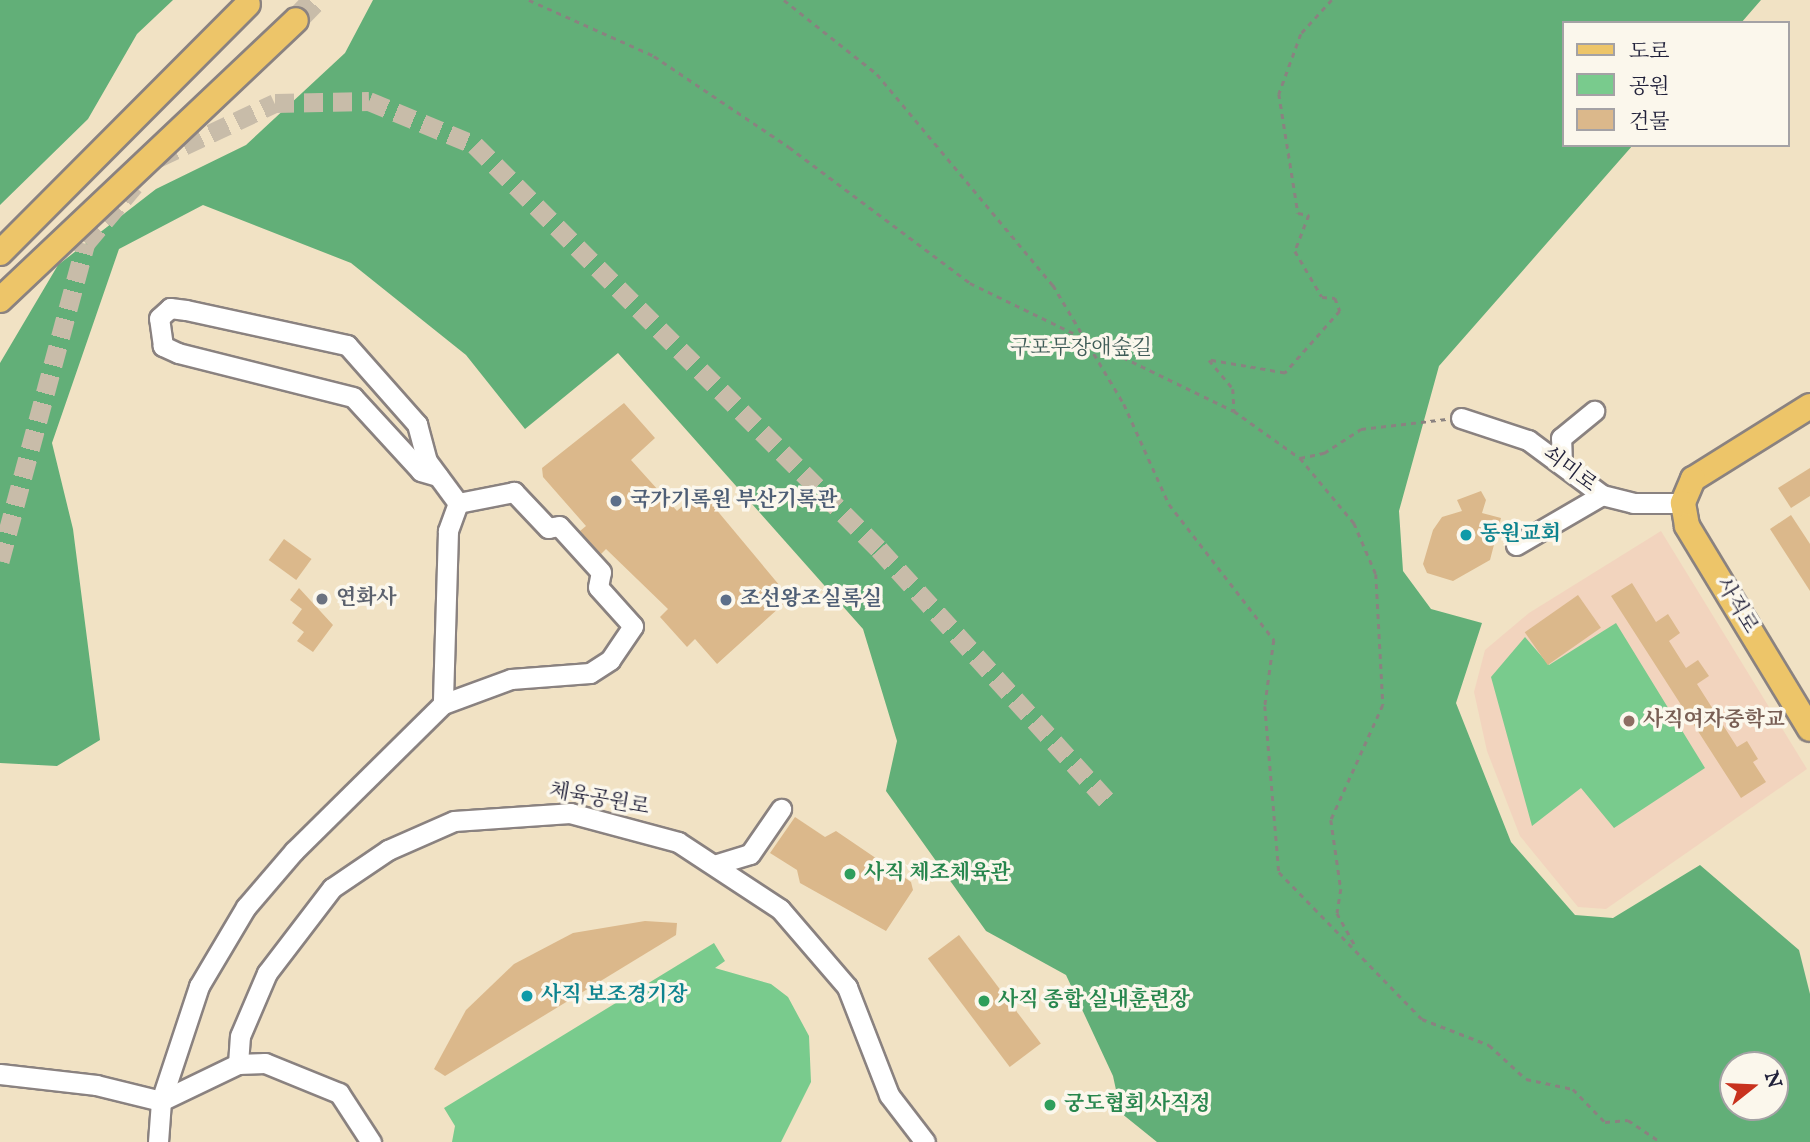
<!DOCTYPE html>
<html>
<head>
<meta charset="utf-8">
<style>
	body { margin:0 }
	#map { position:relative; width:1810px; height:1142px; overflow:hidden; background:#f1e2c4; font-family:"IM FELL English","Noto Serif KR",serif }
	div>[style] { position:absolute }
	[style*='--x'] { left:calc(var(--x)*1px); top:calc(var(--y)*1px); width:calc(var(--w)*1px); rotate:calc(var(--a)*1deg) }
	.built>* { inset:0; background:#f2d4be }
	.green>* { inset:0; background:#79cb8d }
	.forest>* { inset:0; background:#62af78 }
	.building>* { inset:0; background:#dbb88b; transform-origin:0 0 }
	.minor-tunnel>* { height:19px; margin-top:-9.5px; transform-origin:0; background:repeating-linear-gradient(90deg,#c8bca9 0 19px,transparent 0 29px) }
	.major-tunnel>* { height:24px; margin-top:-12px; transform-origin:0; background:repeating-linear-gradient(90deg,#c8bca9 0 24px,transparent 0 36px) }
	.path>* { height:2.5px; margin-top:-1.25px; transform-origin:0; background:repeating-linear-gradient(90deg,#8a8280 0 5px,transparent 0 10px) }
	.roads { filter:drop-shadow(2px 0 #8a8280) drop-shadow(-2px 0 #8a8280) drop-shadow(0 2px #8a8280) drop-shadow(0 -2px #8a8280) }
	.minor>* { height:19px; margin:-9.5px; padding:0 9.5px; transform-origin:9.5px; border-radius:9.5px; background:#fff }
	.major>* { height:24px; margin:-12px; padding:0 12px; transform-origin:12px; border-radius:12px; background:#edc569 }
	.dots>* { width:19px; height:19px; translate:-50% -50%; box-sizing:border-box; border:4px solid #fbf7ec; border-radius:50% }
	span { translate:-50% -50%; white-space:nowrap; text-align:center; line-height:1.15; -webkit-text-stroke:7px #fbf7ec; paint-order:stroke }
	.park-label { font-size:21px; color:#405d58 }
	.street-label { font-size:21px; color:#22223b }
	.service-label { font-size:21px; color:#4e5e75; font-weight:700 }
	.left { translate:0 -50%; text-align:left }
	.culture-label { font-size:21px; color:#0d838f; font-weight:700 }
	.worship-label { font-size:21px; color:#5b616d; font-weight:700 }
	.education-label { font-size:21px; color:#785e54; font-weight:700 }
	.leisure-label { font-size:21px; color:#27864d; font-weight:700 }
	.legend { position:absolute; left:1562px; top:21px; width:228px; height:126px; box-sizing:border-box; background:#fbf7ec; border:2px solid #a4a2a5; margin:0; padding:9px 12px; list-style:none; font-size:21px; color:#22223b }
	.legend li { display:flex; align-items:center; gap:14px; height:35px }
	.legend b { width:35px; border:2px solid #a4a2a5 }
	.north { position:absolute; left:1719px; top:1051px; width:70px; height:70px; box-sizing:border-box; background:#fbf7ec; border:2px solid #a4a2a5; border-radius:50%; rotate:72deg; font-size:19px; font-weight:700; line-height:28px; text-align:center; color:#22223b }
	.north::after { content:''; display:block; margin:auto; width:24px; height:32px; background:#c8321e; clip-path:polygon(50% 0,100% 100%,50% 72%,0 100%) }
</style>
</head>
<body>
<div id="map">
	<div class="built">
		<div style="clip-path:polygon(1661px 531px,1807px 769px,1606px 909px,1578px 907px,1520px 836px,1487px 751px,1474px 692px,1485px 650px,1529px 613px)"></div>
	</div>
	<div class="green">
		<div style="clip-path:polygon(1616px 623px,1705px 768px,1614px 828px,1581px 788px,1532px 826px,1491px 677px,1525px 637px,1549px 665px)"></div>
		<div style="clip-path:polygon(714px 943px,725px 961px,715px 968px,771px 984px,788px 997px,809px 1036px,811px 1082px,781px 1142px,452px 1142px,455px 1126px,444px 1108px)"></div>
	</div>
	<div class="forest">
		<div style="clip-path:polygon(0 0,173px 0,137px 34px,88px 119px,0 205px)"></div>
		<div style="clip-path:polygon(evenodd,373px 0,1761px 0,1741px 23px,1563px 23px,1563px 145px,1633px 145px,1439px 366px,1399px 511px,1403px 571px,1431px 609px,1482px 623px,1456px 703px,1511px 842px,1575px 915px,1613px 918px,1700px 865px,1799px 950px,1810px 994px,1810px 1142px,1157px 1142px,1121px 1113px,1113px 1076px,1066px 975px,986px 931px,886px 791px,897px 741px,863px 629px,618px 353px,525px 429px,466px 355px,351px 263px,203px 205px,119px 249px,52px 443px,73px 529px,100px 740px,57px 766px,0 763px,0 363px,58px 265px,156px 189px,246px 145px,345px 53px,373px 0,1733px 1065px,1775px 1065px,1775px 1107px,1733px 1107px,1733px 1065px)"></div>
	</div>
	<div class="building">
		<div style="clip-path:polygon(624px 403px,655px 438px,631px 460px,677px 511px,700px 490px,790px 598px,717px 664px,695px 639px,687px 647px,660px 617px,668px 609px,606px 549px,601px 554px,580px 531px,586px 526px,543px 477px,542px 468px)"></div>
		<div style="clip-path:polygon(1810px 468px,1810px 496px,1791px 508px,1778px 488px)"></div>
		<div style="clip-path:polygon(1481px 491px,1486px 500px,1482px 513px,1501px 518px,1490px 560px,1453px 581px,1427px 573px,1423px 564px,1433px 530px,1442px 517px,1462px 511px,1457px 500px)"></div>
		<div style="clip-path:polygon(1791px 515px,1810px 544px,1810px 591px,1770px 529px)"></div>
		<div style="left:284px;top:539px;width:34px;height:26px;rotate:36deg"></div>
		<div style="clip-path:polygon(1632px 583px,1656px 622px,1668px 614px,1680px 633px,1669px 641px,1686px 668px,1698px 660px,1709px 676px,1697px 684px,1737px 747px,1747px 741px,1758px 759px,1753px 762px,1766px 782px,1741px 798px,1611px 596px)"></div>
		<div style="clip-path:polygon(299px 588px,333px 625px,313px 652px,297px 641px,304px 632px,292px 623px,302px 609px,290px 600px)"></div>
		<div style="left:1578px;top:595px;width:40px;height:65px;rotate:55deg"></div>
		<div style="clip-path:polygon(795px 817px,825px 837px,836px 831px,911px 882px,913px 890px,886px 931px,800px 883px,797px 870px,770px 853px)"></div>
		<div style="clip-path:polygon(645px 921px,677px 923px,676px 935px,445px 1076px,434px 1069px,466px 1010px,514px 964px,573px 933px)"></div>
		<div style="left:959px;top:935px;width:136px;height:39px;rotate:53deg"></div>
	</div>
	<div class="minor-tunnel">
		<div style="--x:158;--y:158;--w:129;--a:-25.2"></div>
		<div style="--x:275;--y:103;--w:94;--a:-1.2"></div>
		<div style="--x:369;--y:101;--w:115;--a:22.5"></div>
		<div style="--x:475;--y:145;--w:571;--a:45"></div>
		<div style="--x:879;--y:549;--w:343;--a:47.8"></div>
		<div style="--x:0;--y:561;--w:329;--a:-74.9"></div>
		<div style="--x:86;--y:243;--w:75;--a:-49.9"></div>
	</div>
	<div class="major-tunnel">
		<div style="--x:296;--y:20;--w:28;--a:-46"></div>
	</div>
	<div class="path">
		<div style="--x:529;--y:0;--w:137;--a:24.1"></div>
		<div style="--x:654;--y:56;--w:163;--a:34"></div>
		<div style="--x:789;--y:147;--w:226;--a:36.9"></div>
		<div style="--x:970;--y:283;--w:293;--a:25.9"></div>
		<div style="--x:784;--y:0;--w:119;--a:38.5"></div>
		<div style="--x:877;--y:74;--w:275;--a:50.2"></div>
		<div style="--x:1053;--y:285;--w:139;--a:59.2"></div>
		<div style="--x:1124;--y:404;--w:110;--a:65.8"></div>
		<div style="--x:1169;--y:504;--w:172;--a:52.3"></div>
		<div style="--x:1274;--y:640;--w:67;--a:97.8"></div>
		<div style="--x:1265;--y:706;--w:167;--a:85.2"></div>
		<div style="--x:1279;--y:872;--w:205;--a:45.8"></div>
		<div style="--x:1422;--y:1019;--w:72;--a:21.2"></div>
		<div style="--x:1489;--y:1045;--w:50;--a:42.6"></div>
		<div style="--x:1526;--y:1079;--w:48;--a:12"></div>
		<div style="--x:1573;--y:1089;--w:46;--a:45.9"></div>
		<div style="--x:1605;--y:1122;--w:23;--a:-5"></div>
		<div style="--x:1628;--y:1120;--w:40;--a:34"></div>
		<div style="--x:1332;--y:0;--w:46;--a:132.4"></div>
		<div style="--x:1301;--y:34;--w:64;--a:110.1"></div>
		<div style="--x:1279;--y:94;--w:121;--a:80.9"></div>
		<div style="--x:1298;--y:213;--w:11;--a:10"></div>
		<div style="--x:1309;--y:215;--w:39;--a:111"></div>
		<div style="--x:1295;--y:251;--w:53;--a:59.6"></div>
		<div style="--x:1322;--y:297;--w:13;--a:4"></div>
		<div style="--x:1335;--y:298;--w:14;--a:69"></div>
		<div style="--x:1340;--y:311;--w:83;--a:131.6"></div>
		<div style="--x:1285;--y:373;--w:77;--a:-170.3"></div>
		<div style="--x:1209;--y:360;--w:38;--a:50"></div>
		<div style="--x:1233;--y:389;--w:22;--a:87"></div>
		<div style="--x:1234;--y:411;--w:81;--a:35.5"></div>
		<div style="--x:1300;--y:458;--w:85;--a:50.3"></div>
		<div style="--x:1354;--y:523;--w:56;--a:66.7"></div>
		<div style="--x:1376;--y:574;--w:131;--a:86.9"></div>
		<div style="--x:1383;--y:705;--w:126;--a:114.3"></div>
		<div style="--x:1331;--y:820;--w:70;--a:81.8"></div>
		<div style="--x:1341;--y:889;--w:24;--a:99"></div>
		<div style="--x:1337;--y:913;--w:37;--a:61"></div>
		<div style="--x:1300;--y:458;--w:25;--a:-12"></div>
		<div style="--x:1324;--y:453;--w:44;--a:-33"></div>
		<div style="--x:1361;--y:429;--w:86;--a:-6.7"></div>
	</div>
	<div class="roads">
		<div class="minor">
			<div style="--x:1461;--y:418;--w:71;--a:18.2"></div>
			<div style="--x:1528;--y:440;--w:92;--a:36.6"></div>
			<div style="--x:1602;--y:495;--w:32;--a:14"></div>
			<div style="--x:1633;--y:503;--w:50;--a:0"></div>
			<div style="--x:1562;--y:464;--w:26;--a:-92"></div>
			<div style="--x:1561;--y:438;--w:43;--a:-39.3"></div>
			<div style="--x:438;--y:476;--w:18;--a:-164"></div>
			<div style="--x:421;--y:471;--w:100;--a:-132.6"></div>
			<div style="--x:353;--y:397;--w:180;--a:-165.9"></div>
			<div style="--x:178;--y:353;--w:17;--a:-155"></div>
			<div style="--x:163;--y:346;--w:28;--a:-98"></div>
			<div style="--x:159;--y:318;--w:15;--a:-42"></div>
			<div style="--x:170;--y:308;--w:16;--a:7"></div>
			<div style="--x:186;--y:310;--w:165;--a:12.3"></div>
			<div style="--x:347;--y:345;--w:106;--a:48.5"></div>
			<div style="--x:417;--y:424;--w:38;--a:75"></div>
			<div style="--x:427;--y:461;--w:52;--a:53.6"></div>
			<div style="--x:1516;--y:545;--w:99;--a:-30.2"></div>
			<div style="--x:717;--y:864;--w:34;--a:-17"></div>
			<div style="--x:750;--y:854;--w:55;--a:-55.4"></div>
			<div style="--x:238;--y:1064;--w:28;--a:-86"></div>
			<div style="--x:240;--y:1036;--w:69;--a:-66.8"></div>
			<div style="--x:267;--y:973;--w:107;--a:-52.6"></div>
			<div style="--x:332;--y:888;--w:68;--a:-34.2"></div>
			<div style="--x:388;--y:850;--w:72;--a:-23.7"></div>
			<div style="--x:454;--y:821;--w:116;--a:-3.9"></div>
			<div style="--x:570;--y:813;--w:112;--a:15"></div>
			<div style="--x:678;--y:842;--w:122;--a:33.3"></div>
			<div style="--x:780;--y:909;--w:103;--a:49.3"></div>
			<div style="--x:847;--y:987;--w:116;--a:68.7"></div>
			<div style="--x:889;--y:1095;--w:59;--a:52.5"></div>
			<div style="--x:0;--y:1074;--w:97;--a:6.5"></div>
			<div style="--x:96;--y:1085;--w:67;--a:13.8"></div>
			<div style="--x:161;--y:1101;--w:85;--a:-25.7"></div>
			<div style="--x:238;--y:1064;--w:27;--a:-2"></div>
			<div style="--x:265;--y:1063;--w:80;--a:22.1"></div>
			<div style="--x:339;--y:1093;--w:59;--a:56.9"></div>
			<div style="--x:158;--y:1142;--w:41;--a:-85.8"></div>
			<div style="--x:161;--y:1101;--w:121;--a:-71.7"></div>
			<div style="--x:199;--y:986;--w:92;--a:-59.3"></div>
			<div style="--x:246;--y:907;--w:74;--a:-49.4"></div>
			<div style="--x:294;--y:851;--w:209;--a:-44.6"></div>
			<div style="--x:443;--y:704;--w:72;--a:-20.2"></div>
			<div style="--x:511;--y:679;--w:79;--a:-4.3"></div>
			<div style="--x:590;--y:673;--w:24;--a:-33"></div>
			<div style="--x:610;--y:660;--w:41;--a:-55.9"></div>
			<div style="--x:633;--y:626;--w:52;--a:-131.9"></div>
			<div style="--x:598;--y:587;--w:15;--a:-79"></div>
			<div style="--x:601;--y:572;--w:62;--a:-132.4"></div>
			<div style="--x:559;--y:526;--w:11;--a:170"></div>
			<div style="--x:548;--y:528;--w:50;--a:-133.4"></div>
			<div style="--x:514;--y:492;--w:57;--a:168.9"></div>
			<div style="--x:458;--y:503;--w:30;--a:110"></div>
			<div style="--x:448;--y:531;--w:173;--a:91.7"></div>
		</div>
		<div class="major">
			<div style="--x:0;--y:253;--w:351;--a:-45.1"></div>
			<div style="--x:0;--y:300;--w:407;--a:-43.4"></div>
			<div style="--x:1810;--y:406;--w:138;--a:148"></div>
			<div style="--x:1693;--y:479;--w:26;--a:113"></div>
			<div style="--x:1683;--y:503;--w:23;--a:80"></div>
			<div style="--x:1687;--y:526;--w:237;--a:58.8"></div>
		</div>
	</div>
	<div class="dots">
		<div style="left:616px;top:501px;background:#5c6f8a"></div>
		<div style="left:1466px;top:535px;background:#0f9aa8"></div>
		<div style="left:322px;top:599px;background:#6b7280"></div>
		<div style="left:726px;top:600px;background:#5c6f8a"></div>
		<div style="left:1629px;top:721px;background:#8d6e63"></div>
		<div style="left:850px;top:874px;background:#2e9e5b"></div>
		<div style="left:527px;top:996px;background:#0f9aa8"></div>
		<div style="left:984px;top:1001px;background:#2e9e5b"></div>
		<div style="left:1050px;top:1105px;background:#2e9e5b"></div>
	</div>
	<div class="park-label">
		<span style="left:1081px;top:349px">구포무장애숲길</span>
	</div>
	<div class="street-label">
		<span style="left:1569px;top:470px;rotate:37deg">쇠미로</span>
		<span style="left:1736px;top:606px;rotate:59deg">사직로</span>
		<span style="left:599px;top:800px;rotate:10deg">체육공원로</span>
	</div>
	<div class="service-label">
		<span class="left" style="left:630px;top:501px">국가기록원 부산기록관</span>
		<span class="left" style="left:740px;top:600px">조선왕조실록실</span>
	</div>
	<div class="culture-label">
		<span class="left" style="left:1480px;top:535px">동원교회</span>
		<span class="left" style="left:541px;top:996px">사직 보조경기장</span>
	</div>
	<div class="worship-label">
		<span class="left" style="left:336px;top:599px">연화사</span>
	</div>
	<div class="education-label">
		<span class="left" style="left:1643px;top:721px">사직여자중학교</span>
	</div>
	<div class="leisure-label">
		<span class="left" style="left:864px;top:874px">사직 체조체육관</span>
		<span class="left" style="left:998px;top:1001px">사직 종합 실내훈련장</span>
		<span class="left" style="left:1064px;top:1105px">궁도협회 사직정</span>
	</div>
	<ul class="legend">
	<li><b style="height:9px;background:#edc569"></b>도로</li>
	<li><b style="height:19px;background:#79cb8d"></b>공원</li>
	<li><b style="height:19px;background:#dbb88b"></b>건물</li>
	</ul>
	<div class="north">N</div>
</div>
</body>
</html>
